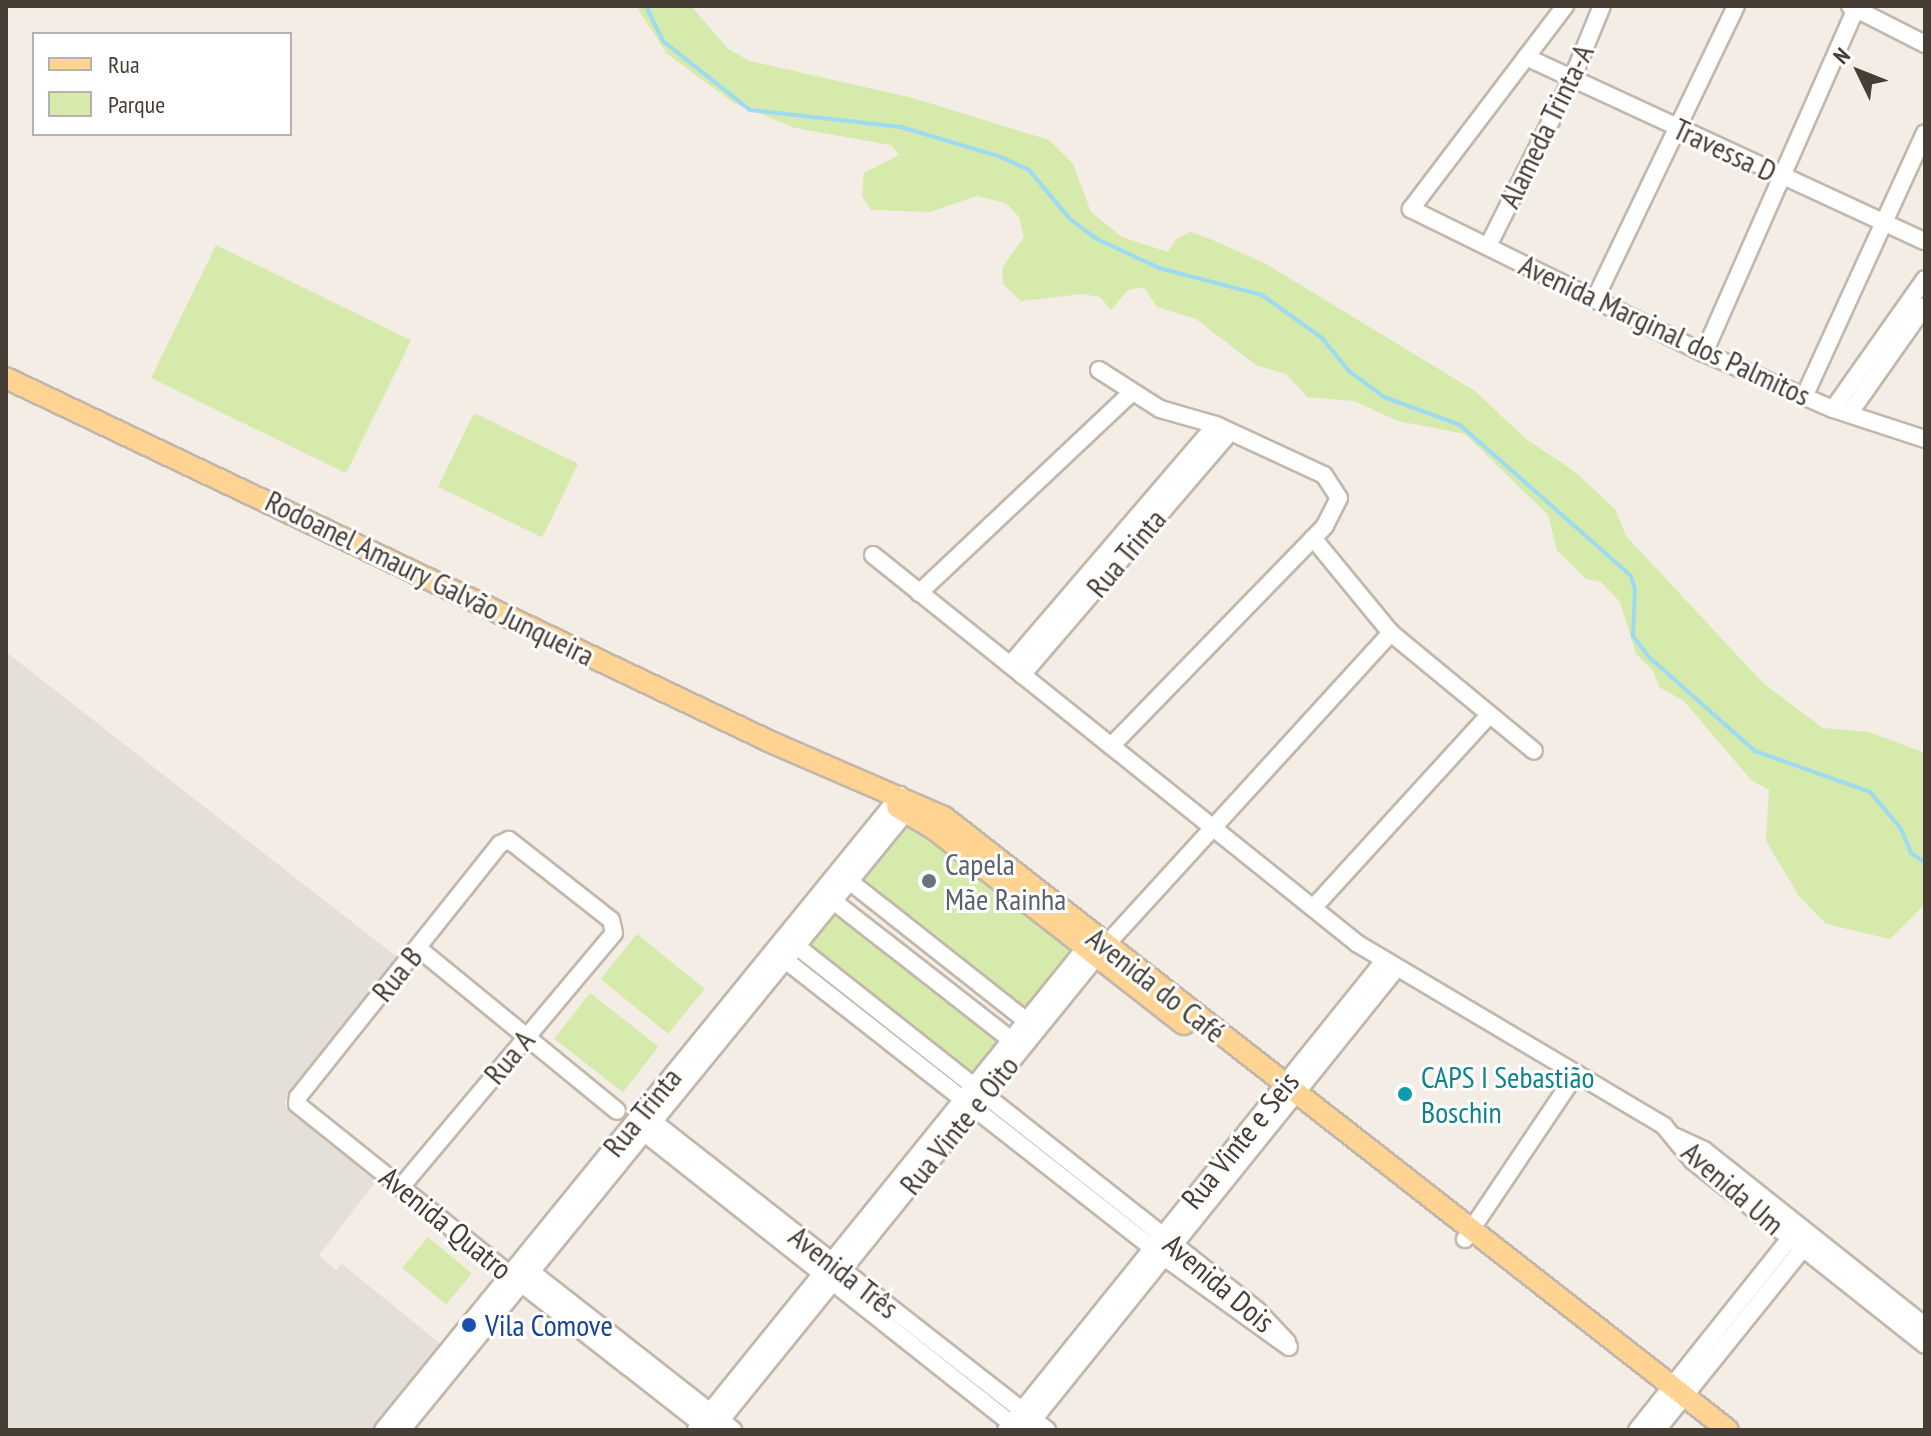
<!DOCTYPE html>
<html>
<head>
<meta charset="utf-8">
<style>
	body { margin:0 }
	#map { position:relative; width:1931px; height:1436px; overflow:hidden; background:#f3ede5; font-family:"PT Sans Narrow",sans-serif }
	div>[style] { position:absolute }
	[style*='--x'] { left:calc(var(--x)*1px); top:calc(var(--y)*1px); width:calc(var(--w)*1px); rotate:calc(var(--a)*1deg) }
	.industrial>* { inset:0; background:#e5dfda }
	.green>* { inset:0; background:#d5eaab; transform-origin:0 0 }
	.stream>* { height:4px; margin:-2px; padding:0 2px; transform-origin:2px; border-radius:2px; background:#9ddaf4 }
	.roads { filter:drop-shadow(2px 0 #c2b7aa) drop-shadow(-2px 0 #c2b7aa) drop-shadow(0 2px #c2b7aa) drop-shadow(0 -2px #c2b7aa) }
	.minor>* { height:16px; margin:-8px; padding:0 8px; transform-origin:8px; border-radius:8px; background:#fff }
	.major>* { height:20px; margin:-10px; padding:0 10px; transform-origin:10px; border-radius:10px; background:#ffd492 }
	.dots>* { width:22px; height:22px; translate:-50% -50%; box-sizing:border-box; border:4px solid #fff; border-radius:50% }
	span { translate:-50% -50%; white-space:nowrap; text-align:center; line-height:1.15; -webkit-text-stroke:6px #fff; paint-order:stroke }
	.street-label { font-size:30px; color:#463d34 }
	.worship-label { font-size:30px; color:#5b616d }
	.left { translate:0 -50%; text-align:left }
	.culture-label { font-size:30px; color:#0d838f }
	.transit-label { font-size:30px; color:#164399 }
	.frame { position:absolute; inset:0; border:8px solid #463d34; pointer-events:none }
	.legend { position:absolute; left:32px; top:32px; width:260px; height:104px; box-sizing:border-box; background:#fff; border:2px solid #b5b1ae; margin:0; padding:10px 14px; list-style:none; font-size:24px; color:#463d34 }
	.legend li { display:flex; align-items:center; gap:16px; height:40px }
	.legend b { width:40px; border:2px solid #b5b1ae }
	.north { position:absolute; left:1819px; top:32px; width:80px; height:80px; -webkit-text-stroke:6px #fff; paint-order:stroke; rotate:313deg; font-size:22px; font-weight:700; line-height:32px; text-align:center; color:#463d34 }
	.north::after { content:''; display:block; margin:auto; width:28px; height:36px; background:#463d34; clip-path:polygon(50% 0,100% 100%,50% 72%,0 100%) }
</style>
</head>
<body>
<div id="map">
	<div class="industrial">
		<div style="clip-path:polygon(6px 652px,397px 957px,285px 1100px,286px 1109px,378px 1179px,319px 1255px,336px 1270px,342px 1264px,448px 1350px,383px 1430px,6px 1430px)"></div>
	</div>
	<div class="green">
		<div style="clip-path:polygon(636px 6px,691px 6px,728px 49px,750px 61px,913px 98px,1049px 140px,1073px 164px,1091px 212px,1122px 237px,1168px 252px,1176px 239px,1191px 232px,1215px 241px,1266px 264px,1475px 391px,1526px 439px,1574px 471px,1615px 509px,1626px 536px,1764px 684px,1823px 728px,1869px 732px,1925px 753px,1925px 904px,1890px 939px,1826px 924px,1799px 896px,1766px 841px,1769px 790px,1751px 780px,1684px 701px,1659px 687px,1653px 671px,1636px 654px,1620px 602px,1601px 582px,1586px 579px,1557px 550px,1548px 515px,1465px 434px,1398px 421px,1354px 401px,1307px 397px,1286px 374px,1256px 365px,1196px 319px,1157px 307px,1144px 287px,1128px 290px,1111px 310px,1100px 297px,1082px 294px,1021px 301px,1003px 284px,1002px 268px,1024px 237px,1019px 217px,1006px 203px,976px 196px,930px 212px,871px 210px,862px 196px,864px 173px,899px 155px,891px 145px,795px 128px,734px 103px,667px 54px)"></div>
		<div style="left:216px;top:245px;width:217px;height:148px;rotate:26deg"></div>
		<div style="left:474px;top:413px;width:116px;height:82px;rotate:26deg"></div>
		<div style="left:905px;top:811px;width:226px;height:89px;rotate:37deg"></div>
		<div style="left:832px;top:900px;width:226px;height:58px;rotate:38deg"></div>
		<div style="left:637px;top:934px;width:87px;height:58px;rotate:39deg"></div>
		<div style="left:590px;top:993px;width:87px;height:58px;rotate:38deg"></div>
		<div style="left:428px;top:1237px;width:57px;height:40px;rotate:40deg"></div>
	</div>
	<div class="stream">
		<div style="--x:646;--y:6;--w:39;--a:64"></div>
		<div style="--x:663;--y:41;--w:111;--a:38.4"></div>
		<div style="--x:750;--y:110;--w:152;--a:6.4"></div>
		<div style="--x:901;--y:127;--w:104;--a:16.7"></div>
		<div style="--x:1001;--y:157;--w:31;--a:25"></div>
		<div style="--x:1029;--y:170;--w:64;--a:50.1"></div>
		<div style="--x:1070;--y:219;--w:31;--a:37"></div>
		<div style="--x:1095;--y:238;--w:71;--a:25.1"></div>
		<div style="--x:1159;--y:268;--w:106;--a:14.7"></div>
		<div style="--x:1262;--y:295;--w:74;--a:35.6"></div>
		<div style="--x:1322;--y:338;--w:43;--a:50.7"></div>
		<div style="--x:1349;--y:371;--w:44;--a:36.6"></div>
		<div style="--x:1384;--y:397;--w:81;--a:20.2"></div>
		<div style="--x:1460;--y:425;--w:228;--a:41.4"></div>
		<div style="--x:1631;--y:576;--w:14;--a:73"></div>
		<div style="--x:1635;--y:589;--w:47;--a:92.4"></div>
		<div style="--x:1633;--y:636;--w:26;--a:53"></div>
		<div style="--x:1649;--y:657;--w:142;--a:41.6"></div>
		<div style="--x:1755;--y:751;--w:122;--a:19.6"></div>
		<div style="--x:1870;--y:792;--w:48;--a:50"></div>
		<div style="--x:1901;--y:829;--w:26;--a:67"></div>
		<div style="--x:1911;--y:853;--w:17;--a:33"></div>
	</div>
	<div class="roads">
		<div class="minor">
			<div style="--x:1565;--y:6;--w:255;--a:127.2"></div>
			<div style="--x:1411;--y:209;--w:326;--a:26.2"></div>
			<div style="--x:1704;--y:353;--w:141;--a:23.5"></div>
			<div style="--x:1833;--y:409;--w:97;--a:18.1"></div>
			<div style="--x:1850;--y:6;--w:84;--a:26.9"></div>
			<div style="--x:1526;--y:57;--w:439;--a:24.8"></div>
			<div style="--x:1488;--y:246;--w:187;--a:-63.3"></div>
			<div style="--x:1572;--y:79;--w:79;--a:-67.7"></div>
			<div style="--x:1595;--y:299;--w:325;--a:-64.3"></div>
			<div style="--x:1704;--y:353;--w:379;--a:-66.2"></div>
			<div style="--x:1099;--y:370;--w:72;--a:32.6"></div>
			<div style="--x:1160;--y:409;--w:58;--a:15.9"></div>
			<div style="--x:1216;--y:425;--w:119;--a:24.8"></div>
			<div style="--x:1324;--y:475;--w:27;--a:57"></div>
			<div style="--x:1339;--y:498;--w:31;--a:117"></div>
			<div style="--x:1325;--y:526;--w:307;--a:134.2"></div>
			<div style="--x:1804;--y:397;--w:290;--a:-65.4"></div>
			<div style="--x:1833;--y:409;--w:159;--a:-54.7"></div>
			<div style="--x:1849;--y:414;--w:132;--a:-54.9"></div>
			<div style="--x:1313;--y:538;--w:123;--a:50.6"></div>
			<div style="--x:1391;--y:633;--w:185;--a:39.5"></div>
			<div style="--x:873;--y:555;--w:622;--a:38.73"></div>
			<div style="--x:1358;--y:944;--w:356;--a:30.7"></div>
			<div style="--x:1664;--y:1126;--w:45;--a:50.4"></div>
			<div style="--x:1693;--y:1161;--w:296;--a:38.4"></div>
			<div style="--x:919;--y:593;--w:291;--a:-43.3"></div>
			<div style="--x:1010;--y:665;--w:316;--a:-49.4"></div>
			<div style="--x:1022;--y:675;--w:320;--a:-49.4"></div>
			<div style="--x:848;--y:880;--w:226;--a:38.3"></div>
			<div style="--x:832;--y:900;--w:226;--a:38"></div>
			<div style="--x:1313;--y:908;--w:261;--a:-47.6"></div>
			<div style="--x:789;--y:940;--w:597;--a:38.33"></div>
			<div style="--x:1257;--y:1310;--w:44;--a:46.8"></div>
			<div style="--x:418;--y:948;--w:257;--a:39.3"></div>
			<div style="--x:775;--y:952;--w:494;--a:38.1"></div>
			<div style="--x:1164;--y:1257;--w:154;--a:35.8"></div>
			<div style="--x:645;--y:1115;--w:511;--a:38.08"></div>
			<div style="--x:637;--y:1127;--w:485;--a:38.4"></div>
			<div style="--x:1676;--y:1137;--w:31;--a:25"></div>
			<div style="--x:1704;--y:1150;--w:283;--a:38.5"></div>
			<div style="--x:401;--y:1187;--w:331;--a:-50"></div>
			<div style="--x:614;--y:933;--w:13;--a:-103"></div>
			<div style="--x:611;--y:920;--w:130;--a:-141.9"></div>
			<div style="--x:509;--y:840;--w:10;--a:156"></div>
			<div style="--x:500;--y:844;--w:324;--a:128.6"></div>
			<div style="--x:298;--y:1097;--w:7;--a:98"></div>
			<div style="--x:297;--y:1104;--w:288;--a:38.7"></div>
			<div style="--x:522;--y:1284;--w:237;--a:38"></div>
			<div style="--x:1465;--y:1239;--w:197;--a:-56.1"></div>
			<div style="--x:524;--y:1266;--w:266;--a:38.1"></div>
			<div style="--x:696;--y:1429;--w:628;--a:-51.01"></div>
			<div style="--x:383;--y:1430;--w:819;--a:-50.85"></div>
			<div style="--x:402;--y:1430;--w:807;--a:-50.79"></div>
			<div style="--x:713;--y:1430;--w:624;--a:-50.98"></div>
			<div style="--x:1106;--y:945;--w:423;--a:-47.6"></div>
			<div style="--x:1006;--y:1430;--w:601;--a:-51.15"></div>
			<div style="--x:1025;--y:1430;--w:592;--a:-51.17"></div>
			<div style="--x:1637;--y:1430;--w:255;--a:-51.4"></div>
			<div style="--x:1657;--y:1430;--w:243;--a:-51.2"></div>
		</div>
		<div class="major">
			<div style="--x:6;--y:378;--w:849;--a:25.45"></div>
			<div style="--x:773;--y:743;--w:186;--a:23.4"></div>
			<div style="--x:944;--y:817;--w:995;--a:38.02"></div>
			<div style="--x:897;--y:807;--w:43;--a:30.7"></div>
			<div style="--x:934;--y:829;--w:317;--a:38"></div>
		</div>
	</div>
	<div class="dots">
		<div style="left:929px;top:881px;background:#6b7280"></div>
		<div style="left:1405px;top:1094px;background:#0f9aa8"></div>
		<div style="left:469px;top:1325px;background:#1a4fb4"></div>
	</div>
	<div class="street-label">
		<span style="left:1546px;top:126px;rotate:-64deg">Alameda Trinta-A</span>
		<span style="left:1725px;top:150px;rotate:25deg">Travessa D</span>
		<span style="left:1665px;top:330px;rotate:25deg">Avenida Marginal dos Palmitos</span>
		<span style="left:1126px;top:553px;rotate:-50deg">Rua Trinta</span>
		<span style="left:430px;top:578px;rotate:26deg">Rodoanel Amaury Galvão Junqueira</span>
		<span style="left:397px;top:974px;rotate:-51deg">Rua B</span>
		<span style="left:1156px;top:985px;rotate:38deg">Avenida do Café</span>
		<span style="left:509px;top:1057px;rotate:-50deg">Rua A</span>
		<span style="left:642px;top:1112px;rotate:-51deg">Rua Trinta</span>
		<span style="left:959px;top:1125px;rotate:-51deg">Rua Vinte e Oito</span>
		<span style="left:1240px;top:1140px;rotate:-51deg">Rua Vinte e Seis</span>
		<span style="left:1733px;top:1188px;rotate:41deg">Avenida Um</span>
		<span style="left:446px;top:1223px;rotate:39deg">Avenida Quatro</span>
		<span style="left:844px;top:1272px;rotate:38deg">Avenida Três</span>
		<span style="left:1219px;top:1283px;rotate:40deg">Avenida Dois</span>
	</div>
	<div class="worship-label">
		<span class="left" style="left:945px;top:881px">Capela<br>Mãe Rainha</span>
	</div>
	<div class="culture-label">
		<span class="left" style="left:1421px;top:1094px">CAPS I Sebastião<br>Boschin</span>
	</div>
	<div class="transit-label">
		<span class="left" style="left:485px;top:1325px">Vila Comove</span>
	</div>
	<div class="frame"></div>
	<ul class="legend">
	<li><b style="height:10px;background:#ffd492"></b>Rua</li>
	<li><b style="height:22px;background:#d5eaab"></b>Parque</li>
	</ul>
	<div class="north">N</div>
</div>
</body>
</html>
